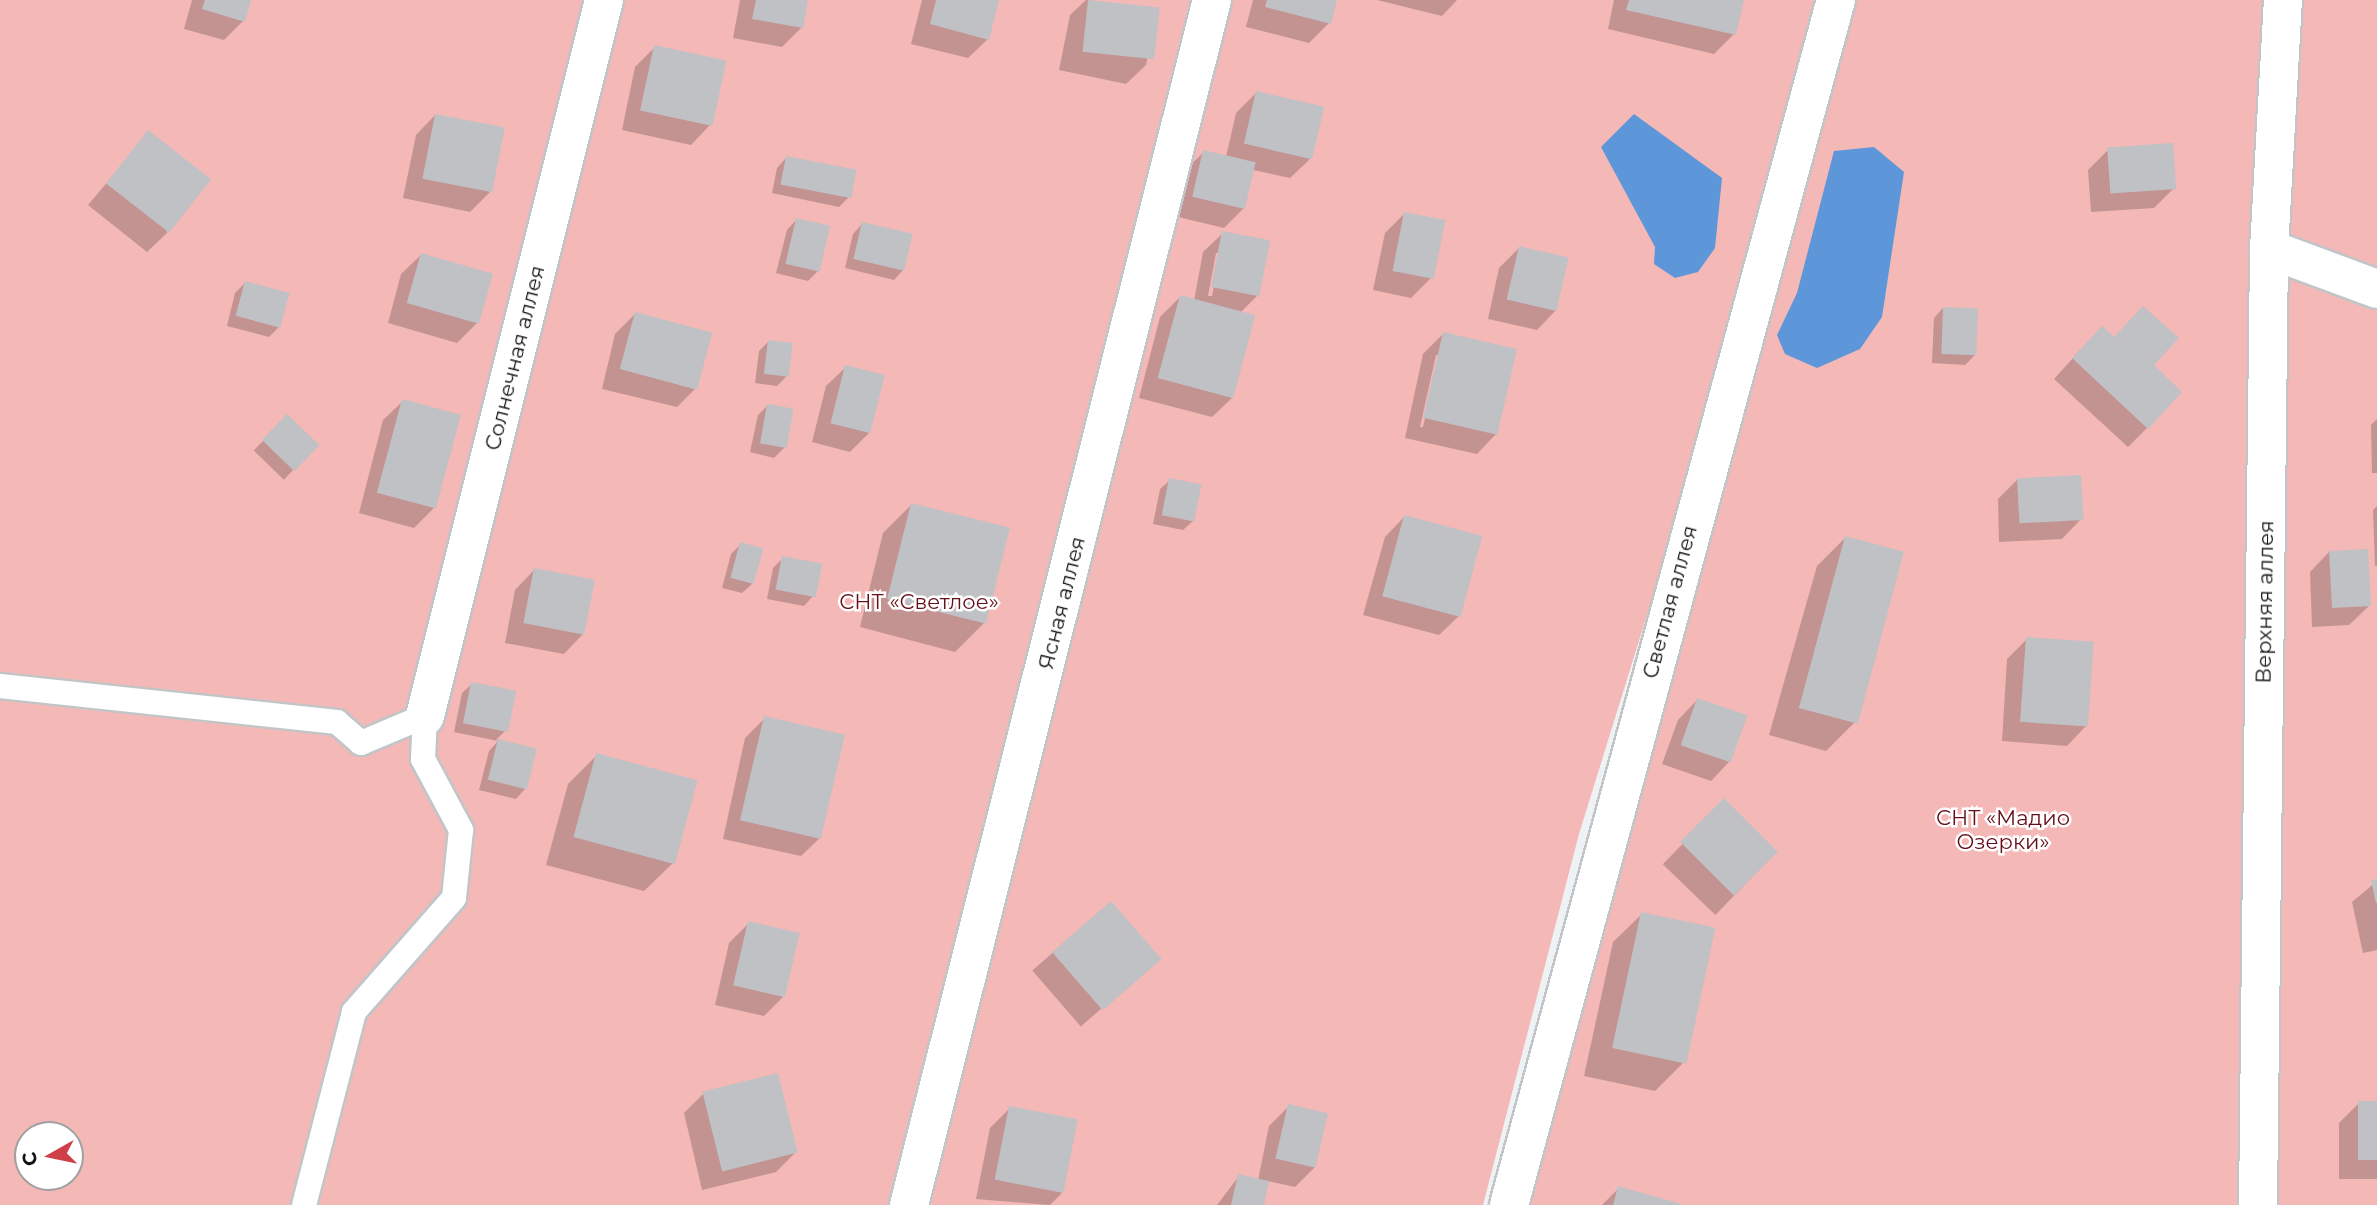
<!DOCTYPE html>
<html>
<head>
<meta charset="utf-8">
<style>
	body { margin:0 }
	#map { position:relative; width:2377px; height:1205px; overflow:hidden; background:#eff2f5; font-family:Montserrat,sans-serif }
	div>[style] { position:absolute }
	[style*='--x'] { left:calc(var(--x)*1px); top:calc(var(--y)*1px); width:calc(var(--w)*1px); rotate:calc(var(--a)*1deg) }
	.green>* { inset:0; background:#f4b8b6 }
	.water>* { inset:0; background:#5e96da }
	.shadow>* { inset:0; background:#0003; transform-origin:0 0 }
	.building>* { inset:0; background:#bfc1c5; transform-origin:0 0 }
	.roads { filter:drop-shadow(2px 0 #c2c5c8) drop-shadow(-2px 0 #c2c5c8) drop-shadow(0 2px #c2c5c8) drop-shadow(0 -2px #c2c5c8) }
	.service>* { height:24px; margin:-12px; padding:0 12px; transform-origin:12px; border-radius:12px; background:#fff }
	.minor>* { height:38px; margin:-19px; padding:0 19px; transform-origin:19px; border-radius:19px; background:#fff }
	span { translate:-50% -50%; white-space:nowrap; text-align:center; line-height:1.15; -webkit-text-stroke:5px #fff; paint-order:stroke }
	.street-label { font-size:21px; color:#111213 }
	.park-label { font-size:21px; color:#660f1a }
	.north { position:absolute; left:14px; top:1121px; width:70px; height:70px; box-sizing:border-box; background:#fff; border:2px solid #a0a0a1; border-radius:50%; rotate:261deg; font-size:19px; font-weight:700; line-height:28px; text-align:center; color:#111213 }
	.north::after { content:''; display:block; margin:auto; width:24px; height:32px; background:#cf3f49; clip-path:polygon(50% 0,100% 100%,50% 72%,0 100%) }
</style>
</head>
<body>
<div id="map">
	<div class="green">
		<div style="clip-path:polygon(evenodd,0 0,1838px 0,1579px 834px,1483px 1205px,0 1205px,0 0,28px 1135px,70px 1135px,70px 1177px,28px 1177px,28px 1135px)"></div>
		<div style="clip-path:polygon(1841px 0,2377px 0,2377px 1205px,1513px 1205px)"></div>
	</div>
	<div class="water">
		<div style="clip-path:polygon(1634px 114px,1722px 178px,1715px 248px,1698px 272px,1675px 278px,1654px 264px,1655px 247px,1601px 147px)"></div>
		<div style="clip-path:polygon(1874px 147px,1904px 172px,1882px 317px,1860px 349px,1817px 368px,1785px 354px,1777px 335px,1797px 293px,1834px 151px)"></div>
	</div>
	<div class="shadow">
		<div style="clip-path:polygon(192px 0,249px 0,243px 21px,224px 40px,184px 29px)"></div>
		<div style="clip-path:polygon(740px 0,807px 0,802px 27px,782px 47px,733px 38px)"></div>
		<div style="clip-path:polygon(922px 0,998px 0,988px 39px,968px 58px,911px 44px)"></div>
		<div style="clip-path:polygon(1086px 0,1158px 9px,1146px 65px,1126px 84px,1059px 70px,1070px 15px)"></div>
		<div style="clip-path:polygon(1253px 0,1335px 0,1329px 23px,1309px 43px,1246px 27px)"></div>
		<div style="clip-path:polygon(1377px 0,1457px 0,1442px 16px)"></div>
		<div style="clip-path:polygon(1614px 0,1742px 0,1734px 34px,1714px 54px,1608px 29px)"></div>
		<div style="clip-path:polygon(655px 47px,710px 125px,691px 145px,622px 130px,635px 67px)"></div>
		<div style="clip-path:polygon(1256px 93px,1310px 159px,1290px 178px,1253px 170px,1244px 208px,1224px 228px,1174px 216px,1184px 171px,1204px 152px,1226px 157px,1236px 113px)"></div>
		<div style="clip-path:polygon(435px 115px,490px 192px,470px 212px,403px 198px,416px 135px)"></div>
		<div style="clip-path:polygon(149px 133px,167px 233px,147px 252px,88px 205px)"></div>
		<div style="clip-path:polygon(2108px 150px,2174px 188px,2154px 208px,2091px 212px,2088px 170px)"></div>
		<div style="clip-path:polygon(786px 158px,849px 197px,839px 207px,772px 193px,777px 168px)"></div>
		<div style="clip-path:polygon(1405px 213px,1431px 278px,1411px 298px,1373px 290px,1385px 233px)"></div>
		<div style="clip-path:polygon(796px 220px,818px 271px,808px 281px,776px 273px,787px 230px)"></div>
		<div style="clip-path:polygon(862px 224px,903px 270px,894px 280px,845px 268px,853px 234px)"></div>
		<div style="clip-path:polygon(evenodd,1223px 233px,1258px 295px,1240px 313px,1232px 398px,1212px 417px,1139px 398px,1160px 317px,1180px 297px,1194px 301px,1203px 252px,1223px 233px,1216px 253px,1220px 253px,1212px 296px,1208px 296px,1216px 253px)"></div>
		<div style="clip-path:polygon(1519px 248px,1556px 310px,1537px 330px,1488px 319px,1499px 268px)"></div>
		<div style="clip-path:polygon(421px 255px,477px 323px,457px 343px,388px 323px,401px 274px)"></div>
		<div style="clip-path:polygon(245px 283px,279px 327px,269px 337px,227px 326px,235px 293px)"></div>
		<div style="clip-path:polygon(1943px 308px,1975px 355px,1965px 365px,1932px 363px,1934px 318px)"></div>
		<div style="clip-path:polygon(635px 314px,696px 388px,677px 407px,602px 389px,615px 334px)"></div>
		<div style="clip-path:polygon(evenodd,1443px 334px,1496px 434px,1477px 454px,1405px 438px,1423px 354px,1443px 334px,1436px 355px,1439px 355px,1423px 427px,1420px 427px,1436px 355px)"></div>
		<div style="clip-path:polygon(769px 341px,786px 377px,777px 386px,755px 383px,759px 351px)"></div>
		<div style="clip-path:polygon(2082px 348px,2152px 365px,2147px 428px,2128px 447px,2054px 379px)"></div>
		<div style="clip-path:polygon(846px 367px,870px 432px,850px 452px,812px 442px,826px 386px)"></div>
		<div style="clip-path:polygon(403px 401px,434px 508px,414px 528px,359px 513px,383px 420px)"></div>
		<div style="clip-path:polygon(768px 405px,784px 448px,774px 458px,750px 452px,758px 415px)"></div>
		<div style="left:287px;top:416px;width:42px;height:48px;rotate:44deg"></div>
		<div style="clip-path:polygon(2377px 419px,2377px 473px,2372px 473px,2371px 425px)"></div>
		<div style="clip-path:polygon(2018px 479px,2081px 519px,2062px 539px,1999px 542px,1998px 499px)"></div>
		<div style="clip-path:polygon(1170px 480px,1193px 521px,1183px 530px,1153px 524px,1160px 489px)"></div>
		<div style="clip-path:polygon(912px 504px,984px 623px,955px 652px,860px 627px,883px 533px)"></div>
		<div style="clip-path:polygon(2377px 506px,2377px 566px,2375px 566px,2373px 510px)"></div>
		<div style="clip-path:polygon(1404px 517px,1459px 616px,1439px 635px,1363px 615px,1385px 537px)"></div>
		<div style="clip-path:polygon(1845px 538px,1854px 723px,1826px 751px,1769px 735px,1817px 566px)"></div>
		<div style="clip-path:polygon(741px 544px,752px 584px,742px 593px,722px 588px,731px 554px)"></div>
		<div style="clip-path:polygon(2329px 552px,2369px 606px,2349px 625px,2312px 627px,2310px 572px)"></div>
		<div style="clip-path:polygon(783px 558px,813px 596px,804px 606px,767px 599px,773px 568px)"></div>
		<div style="clip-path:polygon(534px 570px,583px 634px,564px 654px,505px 643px,515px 590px)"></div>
		<div style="clip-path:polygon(2027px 639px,2086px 726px,2067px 746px,2002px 741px,2007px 659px)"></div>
		<div style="clip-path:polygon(472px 684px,505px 731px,496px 740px,535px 750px,525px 789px,516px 799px,479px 790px,489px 751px,498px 741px,454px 732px,462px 693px)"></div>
		<div style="clip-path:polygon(1697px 700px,1730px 761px,1711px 781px,1662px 764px,1678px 720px)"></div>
		<div style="clip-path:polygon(765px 718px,821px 837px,801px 856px,723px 839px,745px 738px)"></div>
		<div style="clip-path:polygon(597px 755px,673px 863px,644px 891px,546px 865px,568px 784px)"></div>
		<div style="left:1724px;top:801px;width:73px;height:88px;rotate:44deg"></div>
		<div style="clip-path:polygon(2377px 881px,2377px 950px,2363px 953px,2352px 902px)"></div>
		<div style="left:1110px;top:903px;width:74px;height:103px;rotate:49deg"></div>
		<div style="clip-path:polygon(1642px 914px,1683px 1063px,1655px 1091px,1584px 1076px,1613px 942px)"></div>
		<div style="clip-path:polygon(749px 923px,784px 996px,764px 1016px,715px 1005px,729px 943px)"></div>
		<div style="clip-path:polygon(703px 1094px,796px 1152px,776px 1172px,702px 1190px,684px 1113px)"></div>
		<div style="clip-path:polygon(2359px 1103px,2377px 1103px,2377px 1179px,2339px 1179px,2339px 1123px)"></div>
		<div style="clip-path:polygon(1289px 1106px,1315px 1167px,1295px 1187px,1268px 1181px,1262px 1205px,1217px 1205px,1239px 1176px,1258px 1180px,1269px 1126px)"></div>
		<div style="clip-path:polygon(1010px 1108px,1062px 1193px,1050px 1205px,976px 1199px,990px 1128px)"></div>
		<div style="clip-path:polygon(1619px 1188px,1677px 1205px,1602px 1205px)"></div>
	</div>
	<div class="building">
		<div style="clip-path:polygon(205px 0,251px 0,245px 22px,202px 9px)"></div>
		<div style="clip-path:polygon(756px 0,808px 0,803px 28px,752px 19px)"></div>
		<div style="clip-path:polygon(936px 0,999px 0,989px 40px,930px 24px)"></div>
		<div style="left:1088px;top:0;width:72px;height:52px;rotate:6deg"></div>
		<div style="clip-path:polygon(1267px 0,1337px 0,1331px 24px,1265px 7px)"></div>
		<div style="clip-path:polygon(1629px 0,1744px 0,1736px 35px,1626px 10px)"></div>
		<div style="left:654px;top:45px;width:74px;height:67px;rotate:12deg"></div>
		<div style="left:1256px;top:91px;width:70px;height:54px;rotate:13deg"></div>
		<div style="left:435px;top:114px;width:71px;height:66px;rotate:11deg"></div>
		<div style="left:148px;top:130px;width:80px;height:68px;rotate:38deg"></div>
		<div style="left:2173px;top:143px;width:46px;height:66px;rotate:86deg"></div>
		<div style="left:1203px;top:150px;width:54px;height:48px;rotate:13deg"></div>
		<div style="left:786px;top:156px;width:72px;height:29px;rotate:11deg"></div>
		<div style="left:1404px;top:212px;width:42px;height:60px;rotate:11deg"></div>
		<div style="left:796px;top:218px;width:35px;height:47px;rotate:13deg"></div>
		<div style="left:862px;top:222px;width:52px;height:38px;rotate:13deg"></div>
		<div style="left:1222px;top:231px;width:49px;height:57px;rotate:11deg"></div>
		<div style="left:1519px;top:246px;width:51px;height:55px;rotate:13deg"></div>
		<div style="left:421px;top:253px;width:75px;height:52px;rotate:16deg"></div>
		<div style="left:245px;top:281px;width:46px;height:36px;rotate:15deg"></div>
		<div style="left:1180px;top:295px;width:78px;height:86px;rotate:15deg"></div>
		<div style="clip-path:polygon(2143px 306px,2179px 338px,2154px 365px,2182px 392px,2148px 429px,2072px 358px,2102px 326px,2114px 337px)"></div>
		<div style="left:1943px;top:307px;width:35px;height:47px;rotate:2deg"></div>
		<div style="left:635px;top:312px;width:80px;height:59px;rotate:15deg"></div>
		<div style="left:1443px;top:332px;width:76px;height:88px;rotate:13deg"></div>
		<div style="left:768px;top:340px;width:25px;height:34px;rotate:7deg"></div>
		<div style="left:845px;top:365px;width:41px;height:60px;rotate:14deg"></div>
		<div style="left:402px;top:399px;width:61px;height:97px;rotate:15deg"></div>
		<div style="left:767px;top:404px;width:27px;height:40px;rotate:10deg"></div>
		<div style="left:287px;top:414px;width:45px;height:36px;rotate:44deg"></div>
		<div style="left:2081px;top:475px;width:45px;height:64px;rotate:87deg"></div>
		<div style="left:1169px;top:478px;width:33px;height:38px;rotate:11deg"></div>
		<div style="left:911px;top:503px;width:102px;height:99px;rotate:14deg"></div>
		<div style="left:1404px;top:515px;width:81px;height:84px;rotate:15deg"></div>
		<div style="left:1845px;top:536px;width:61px;height:178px;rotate:15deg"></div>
		<div style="left:740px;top:542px;width:24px;height:37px;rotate:15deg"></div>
		<div style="left:2368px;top:549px;width:57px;height:39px;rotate:87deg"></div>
		<div style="left:782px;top:556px;width:41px;height:34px;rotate:11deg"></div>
		<div style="left:534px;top:568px;width:62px;height:56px;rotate:11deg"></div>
		<div style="left:2026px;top:637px;width:68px;height:85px;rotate:4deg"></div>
		<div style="left:471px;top:682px;width:46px;height:42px;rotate:11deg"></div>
		<div style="left:1697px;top:698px;width:53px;height:50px;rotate:19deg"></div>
		<div style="left:764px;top:716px;width:83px;height:107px;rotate:13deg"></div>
		<div style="left:498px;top:739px;width:40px;height:42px;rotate:14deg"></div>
		<div style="left:596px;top:753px;width:105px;height:87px;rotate:15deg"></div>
		<div style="left:1724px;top:798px;width:76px;height:62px;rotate:45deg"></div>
		<div style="clip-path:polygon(2377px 879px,2377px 903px,2376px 903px,2371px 880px)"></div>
		<div style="left:1111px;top:901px;width:77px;height:78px;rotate:49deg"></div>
		<div style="left:1641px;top:912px;width:76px;height:139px;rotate:12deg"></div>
		<div style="left:748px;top:921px;width:53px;height:66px;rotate:13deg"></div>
		<div style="left:778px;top:1073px;width:82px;height:78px;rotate:76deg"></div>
		<div style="left:2358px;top:1101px;width:19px;height:59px"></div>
		<div style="left:1288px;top:1104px;width:41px;height:56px;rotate:13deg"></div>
		<div style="left:1009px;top:1106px;width:70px;height:75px;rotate:11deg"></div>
		<div style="clip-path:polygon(1238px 1174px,1269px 1181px,1264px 1205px,1231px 1205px)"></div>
		<div style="clip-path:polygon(1618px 1186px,1681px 1204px,1681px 1205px,1613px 1205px)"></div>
	</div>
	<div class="roads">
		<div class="service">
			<div style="--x:0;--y:686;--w:339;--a:6.1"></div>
			<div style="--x:337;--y:722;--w:32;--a:41"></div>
			<div style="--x:361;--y:743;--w:69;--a:-22.9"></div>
			<div style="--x:425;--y:716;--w:43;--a:92.7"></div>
			<div style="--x:423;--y:759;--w:81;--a:61.8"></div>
			<div style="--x:461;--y:830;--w:68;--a:95.9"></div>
			<div style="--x:454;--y:898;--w:152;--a:131.3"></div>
			<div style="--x:354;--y:1012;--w:199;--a:104.5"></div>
		</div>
		<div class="minor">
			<div style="--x:2269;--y:249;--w:115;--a:20.3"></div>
			<div style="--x:425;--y:716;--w:738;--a:-75.96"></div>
			<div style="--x:909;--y:1205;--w:1243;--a:-75.89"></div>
			<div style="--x:1509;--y:1205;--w:1249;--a:-74.82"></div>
			<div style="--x:2258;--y:1205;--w:956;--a:-89.34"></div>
			<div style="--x:2269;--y:249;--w:249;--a:-86.8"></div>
		</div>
	</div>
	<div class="street-label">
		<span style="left:515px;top:358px;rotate:-76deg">Солнечная аллея</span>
		<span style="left:1670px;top:602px;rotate:-75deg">Светлая аллея</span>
		<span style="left:2265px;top:602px;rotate:-89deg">Верхняя аллея</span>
		<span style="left:1062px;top:603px;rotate:-76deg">Ясная аллея</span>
	</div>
	<div class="park-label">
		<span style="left:919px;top:602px">СНТ «Светлое»</span>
		<span style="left:2003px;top:830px">СНТ «Мадио<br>Озерки»</span>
	</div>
	<div class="north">С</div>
</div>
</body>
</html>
